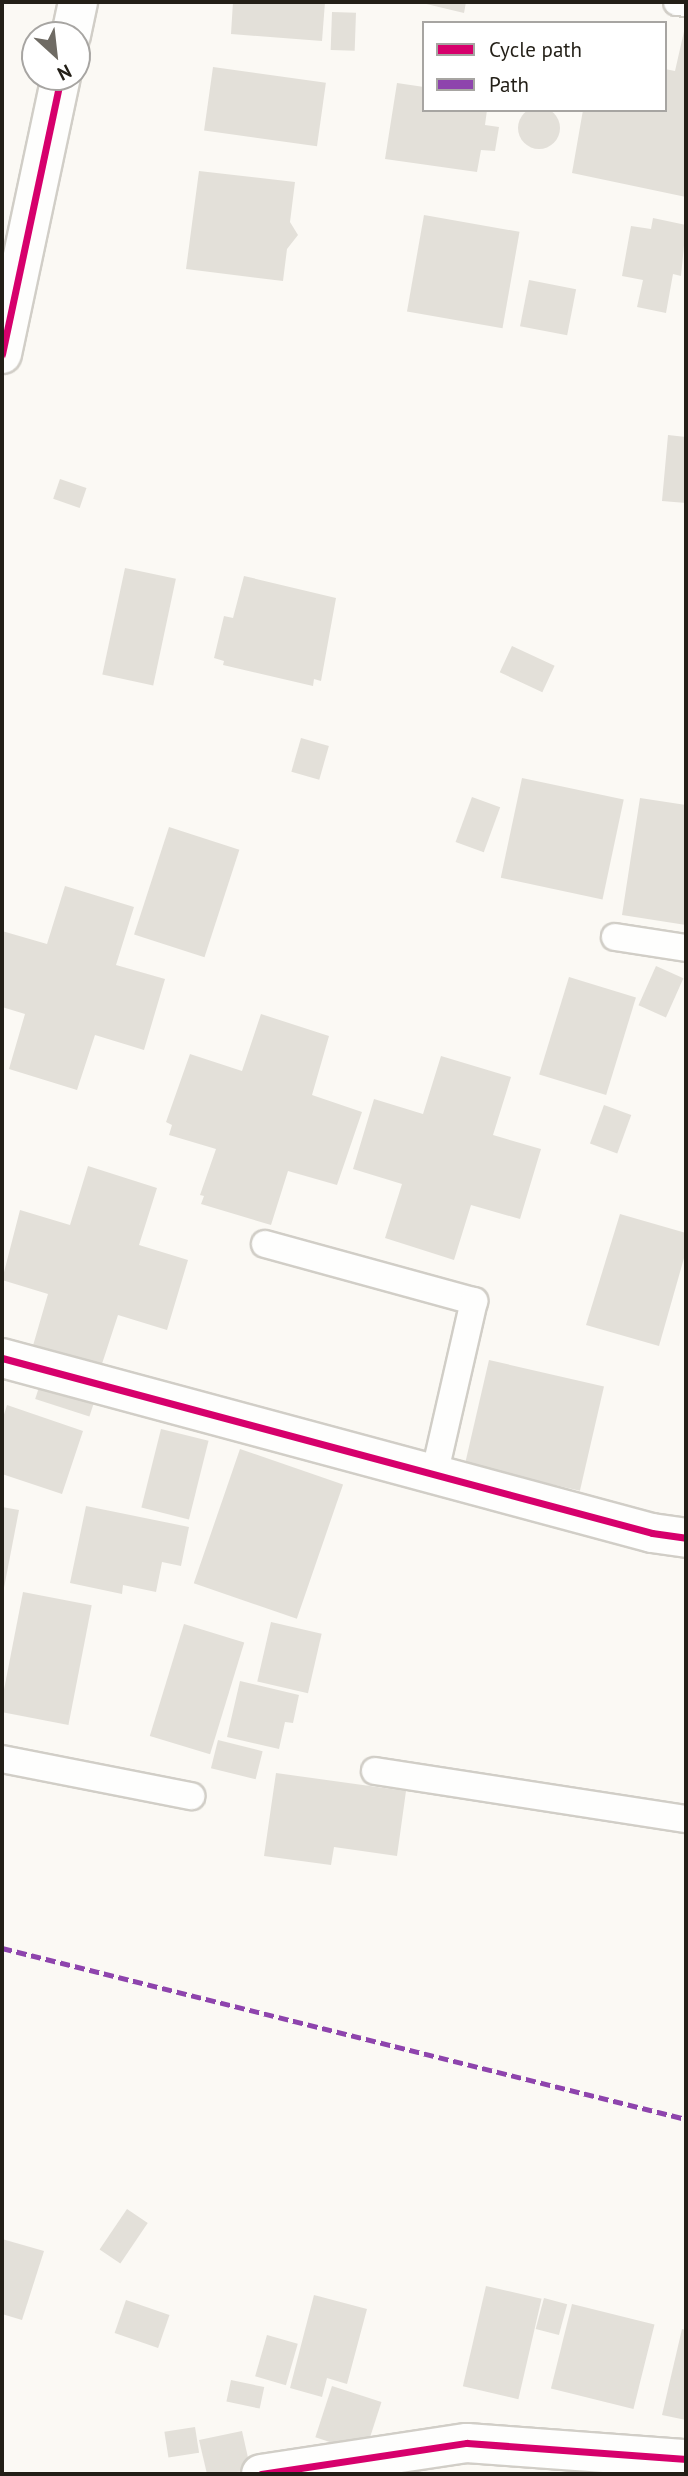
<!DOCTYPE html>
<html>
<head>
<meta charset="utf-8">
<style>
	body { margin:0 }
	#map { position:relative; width:688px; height:2476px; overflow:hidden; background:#fbf9f4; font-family:"PT Sans",sans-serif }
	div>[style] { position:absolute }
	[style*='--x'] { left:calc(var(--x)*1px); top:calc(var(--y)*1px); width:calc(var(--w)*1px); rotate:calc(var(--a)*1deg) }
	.building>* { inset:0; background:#e3e0d9; transform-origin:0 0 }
	.round { border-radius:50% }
	.roads { filter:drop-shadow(2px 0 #d1cec7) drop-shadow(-2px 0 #d1cec7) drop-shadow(0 2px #d1cec7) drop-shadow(0 -2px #d1cec7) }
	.service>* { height:26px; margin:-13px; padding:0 13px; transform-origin:13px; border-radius:13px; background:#fefefd }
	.minor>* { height:38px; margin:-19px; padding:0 19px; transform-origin:19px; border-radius:19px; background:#fefefd }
	.tertiary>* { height:38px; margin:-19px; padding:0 19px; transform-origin:19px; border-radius:19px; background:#fefefd }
	.quiet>* { height:5px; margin-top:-2.5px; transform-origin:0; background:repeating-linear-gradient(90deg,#8e44ad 0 10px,transparent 0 15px) }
	.cycleway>* { height:7px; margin:-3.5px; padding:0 3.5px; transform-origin:3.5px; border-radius:3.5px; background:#d6006c }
	span { translate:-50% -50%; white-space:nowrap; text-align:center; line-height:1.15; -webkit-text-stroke:7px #fff; paint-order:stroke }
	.frame { position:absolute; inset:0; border:4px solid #231f17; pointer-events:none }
	.legend { position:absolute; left:422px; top:21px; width:245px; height:91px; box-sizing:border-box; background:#fff; border:2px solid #a7a5a2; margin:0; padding:9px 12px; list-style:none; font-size:21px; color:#231f17 }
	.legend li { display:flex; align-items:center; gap:14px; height:35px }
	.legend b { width:35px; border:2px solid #a7a5a2 }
	.north { position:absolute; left:21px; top:21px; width:70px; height:70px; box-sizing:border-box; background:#fff; border:2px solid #a7a5a2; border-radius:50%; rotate:153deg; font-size:19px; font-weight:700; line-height:28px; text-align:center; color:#231f17 }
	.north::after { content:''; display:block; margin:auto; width:24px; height:32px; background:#6f6b64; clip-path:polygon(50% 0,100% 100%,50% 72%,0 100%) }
</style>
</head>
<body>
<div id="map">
	<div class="building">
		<div style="clip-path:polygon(233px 2px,325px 2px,322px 41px,231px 34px)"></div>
		<div style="clip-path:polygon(418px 2px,466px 2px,464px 13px)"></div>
		<div style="left:332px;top:12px;width:24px;height:38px;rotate:2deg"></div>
		<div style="clip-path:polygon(685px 27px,686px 197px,572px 173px,583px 110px,665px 110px,665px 69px,675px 71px)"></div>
		<div style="left:213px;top:67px;width:114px;height:64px;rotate:8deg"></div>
		<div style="clip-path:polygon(397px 83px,424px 87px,424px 110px,487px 110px,485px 125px,499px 127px,495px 151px,481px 150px,477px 172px,385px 159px)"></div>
		<div class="round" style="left:518px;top:107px;width:42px;height:42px"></div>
		<div style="clip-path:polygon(199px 171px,295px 182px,290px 222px,298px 235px,287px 249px,283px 281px,186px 269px)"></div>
		<div style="left:424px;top:215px;width:97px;height:98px;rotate:10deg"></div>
		<div style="clip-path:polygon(653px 218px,686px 225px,681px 276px,673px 274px,666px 313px,637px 307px,643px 280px,622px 276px,631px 226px,651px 229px)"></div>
		<div style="left:529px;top:280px;width:48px;height:47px;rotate:11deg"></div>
		<div style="clip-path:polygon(668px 435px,686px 437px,686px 503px,662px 501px)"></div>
		<div style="left:60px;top:479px;width:28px;height:21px;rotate:19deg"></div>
		<div style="left:125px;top:568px;width:52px;height:109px;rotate:12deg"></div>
		<div style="clip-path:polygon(244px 576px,336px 598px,321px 681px,314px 679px,313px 686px,223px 665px,224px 661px,214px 658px,224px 616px,233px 618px)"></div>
		<div style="left:512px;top:646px;width:47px;height:29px;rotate:25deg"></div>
		<div style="left:301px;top:738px;width:29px;height:35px;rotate:16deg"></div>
		<div style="left:522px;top:778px;width:104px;height:102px;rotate:12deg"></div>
		<div style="left:472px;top:797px;width:30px;height:48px;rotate:20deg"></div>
		<div style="clip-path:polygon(640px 798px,686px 805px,686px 925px,622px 915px)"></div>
		<div style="left:169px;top:827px;width:74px;height:113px;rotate:18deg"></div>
		<div style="clip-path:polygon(65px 886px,134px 907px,116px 965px,165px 979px,144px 1050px,95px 1035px,77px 1090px,9px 1069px,25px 1014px,2px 1007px,2px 931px,47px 944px)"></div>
		<div style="left:656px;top:966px;width:30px;height:43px;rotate:24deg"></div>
		<div style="left:569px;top:977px;width:70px;height:102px;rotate:17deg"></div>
		<div style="clip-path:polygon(261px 1014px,329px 1036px,312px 1095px,362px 1112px,337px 1185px,288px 1171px,271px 1225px,201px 1204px,204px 1196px,200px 1195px,216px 1149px,169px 1135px,172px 1125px,166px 1122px,190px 1054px,242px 1071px)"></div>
		<div style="clip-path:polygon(441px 1056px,511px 1077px,493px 1135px,541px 1149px,520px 1219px,471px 1205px,454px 1260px,385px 1238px,402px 1184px,353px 1169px,374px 1099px,423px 1114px)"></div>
		<div style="left:604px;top:1105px;width:29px;height:41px;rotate:20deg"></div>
		<div style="clip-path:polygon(88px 1166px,157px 1188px,139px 1245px,188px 1260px,167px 1330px,118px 1315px,100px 1370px,32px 1349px,48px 1294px,2px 1280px,20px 1210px,70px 1225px)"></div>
		<div style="clip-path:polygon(620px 1214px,686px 1233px,686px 1251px,659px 1346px,586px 1325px)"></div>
		<div style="left:489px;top:1360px;width:118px;height:107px;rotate:13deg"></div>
		<div style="left:42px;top:1378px;width:57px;height:22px;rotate:18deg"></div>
		<div style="clip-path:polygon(7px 1405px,83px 1431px,62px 1494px,2px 1474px,2px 1421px)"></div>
		<div style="left:161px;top:1429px;width:49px;height:81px;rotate:14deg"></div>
		<div style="left:240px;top:1449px;width:109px;height:142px;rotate:19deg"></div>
		<div style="clip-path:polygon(86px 1506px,189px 1527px,181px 1566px,162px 1562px,156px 1592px,123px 1585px,122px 1594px,70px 1583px)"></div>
		<div style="clip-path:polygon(2px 1507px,19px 1510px,3px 1593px,2px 1593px)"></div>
		<div style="left:23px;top:1592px;width:70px;height:122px;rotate:11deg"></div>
		<div style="left:271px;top:1622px;width:52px;height:61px;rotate:13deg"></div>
		<div style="left:184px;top:1624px;width:63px;height:117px;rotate:17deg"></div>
		<div style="clip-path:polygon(240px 1681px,299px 1695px,293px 1723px,285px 1722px,279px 1749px,227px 1737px)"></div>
		<div style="left:218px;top:1740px;width:46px;height:29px;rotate:14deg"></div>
		<div style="clip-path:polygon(276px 1773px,406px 1791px,397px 1856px,334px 1847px,331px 1865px,264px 1856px)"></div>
		<div style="left:127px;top:2209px;width:25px;height:49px;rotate:34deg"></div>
		<div style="clip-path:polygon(2px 2239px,44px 2251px,22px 2320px,2px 2314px)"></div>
		<div style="left:486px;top:2286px;width:57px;height:103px;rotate:13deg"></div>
		<div style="clip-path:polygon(314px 2295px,367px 2309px,347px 2384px,327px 2378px,322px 2397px,290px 2388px)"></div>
		<div style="left:544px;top:2298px;width:24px;height:32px;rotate:15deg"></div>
		<div style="left:126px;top:2300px;width:46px;height:35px;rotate:19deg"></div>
		<div style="left:572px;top:2304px;width:85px;height:87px;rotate:14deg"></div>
		<div style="clip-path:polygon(682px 2329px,686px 2330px,686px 2420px,662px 2415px)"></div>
		<div style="left:267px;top:2335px;width:32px;height:43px;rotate:16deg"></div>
		<div style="left:231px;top:2380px;width:34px;height:22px;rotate:12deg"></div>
		<div style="left:332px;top:2386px;width:52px;height:54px;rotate:18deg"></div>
		<div style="left:195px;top:2427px;width:26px;height:31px;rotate:81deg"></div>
		<div style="clip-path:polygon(242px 2431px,251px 2471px,207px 2474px,199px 2440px)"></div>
	</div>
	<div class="roads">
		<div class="service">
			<div style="--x:677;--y:2;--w:9;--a:6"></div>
			<div style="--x:615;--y:937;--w:72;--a:8.8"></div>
			<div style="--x:265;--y:1244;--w:217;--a:15.3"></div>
			<div style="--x:474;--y:1301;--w:179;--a:102.9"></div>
			<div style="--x:2;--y:1759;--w:193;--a:11.1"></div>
			<div style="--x:375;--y:1771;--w:315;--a:8.8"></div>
		</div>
		<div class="minor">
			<div style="--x:2;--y:1358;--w:673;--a:15.07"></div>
			<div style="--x:652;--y:1533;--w:34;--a:8"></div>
			<div style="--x:261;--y:2474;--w:208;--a:-8.6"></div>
			<div style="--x:467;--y:2443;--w:220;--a:4.2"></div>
		</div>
		<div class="tertiary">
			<div style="--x:71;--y:35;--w:34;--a:-78"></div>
			<div style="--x:2;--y:354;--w:283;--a:-78"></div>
		</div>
	</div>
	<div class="quiet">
		<div style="--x:2;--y:1948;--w:705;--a:14.04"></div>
	</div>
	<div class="cycleway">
		<div style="--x:2;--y:354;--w:283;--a:-78"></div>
		<div style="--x:2;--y:1358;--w:673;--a:15.07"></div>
		<div style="--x:652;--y:1533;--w:34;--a:8"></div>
		<div style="--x:261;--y:2474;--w:208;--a:-8.6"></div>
		<div style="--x:467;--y:2443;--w:220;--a:4.2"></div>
	</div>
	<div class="frame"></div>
	<ul class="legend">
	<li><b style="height:9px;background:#d6006c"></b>Cycle path</li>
	<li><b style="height:9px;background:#8e44ad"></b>Path</li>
	</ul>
	<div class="north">N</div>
</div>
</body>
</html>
